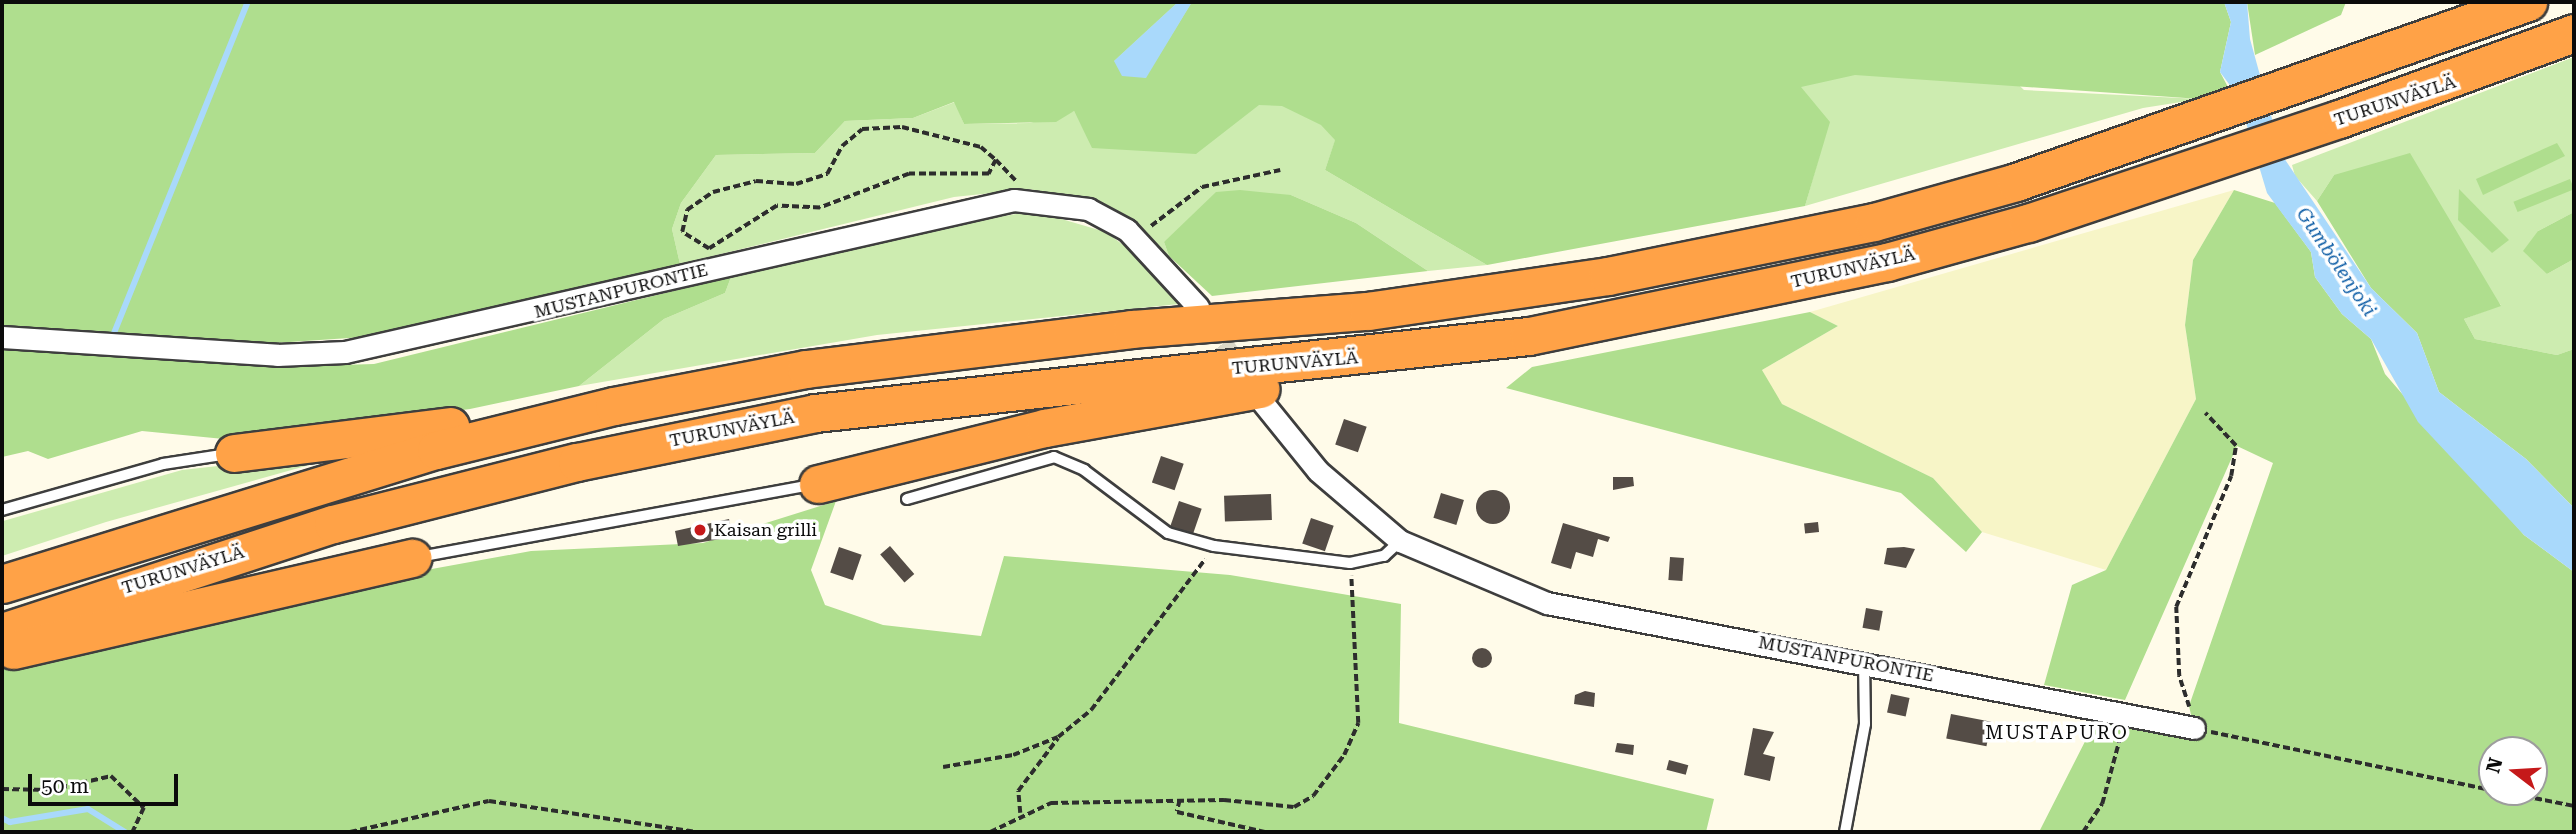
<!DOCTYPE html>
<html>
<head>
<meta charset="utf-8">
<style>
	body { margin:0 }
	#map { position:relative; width:2576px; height:834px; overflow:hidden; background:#fffbe9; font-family:"Roboto Serif",serif }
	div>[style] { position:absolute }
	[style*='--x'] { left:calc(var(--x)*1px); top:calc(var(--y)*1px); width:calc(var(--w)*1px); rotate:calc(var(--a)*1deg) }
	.farmland>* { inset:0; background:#f7f5c7 }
	.green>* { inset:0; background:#cdecb0 }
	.forest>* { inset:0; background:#afde8e; transform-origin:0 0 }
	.water>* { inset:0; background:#a9d9fb }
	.stream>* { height:6px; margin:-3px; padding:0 3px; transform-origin:3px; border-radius:3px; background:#a9d9fb }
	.building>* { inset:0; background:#544c46; transform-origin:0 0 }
	.round { border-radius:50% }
	.minor-tunnel>* { height:21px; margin-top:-10.5px; transform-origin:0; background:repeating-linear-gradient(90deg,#dad7c8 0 21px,transparent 0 31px) }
	.path>* { height:3.5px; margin-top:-1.75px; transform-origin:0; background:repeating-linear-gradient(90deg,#2d2d2d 0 7px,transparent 0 10.5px) }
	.roads { filter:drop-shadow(2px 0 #3e3e3e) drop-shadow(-2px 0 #3e3e3e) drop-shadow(0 2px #3e3e3e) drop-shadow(0 -2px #3e3e3e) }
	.service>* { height:10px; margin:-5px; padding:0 5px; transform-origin:5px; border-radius:5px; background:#fff }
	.minor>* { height:21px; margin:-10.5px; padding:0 10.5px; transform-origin:10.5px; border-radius:10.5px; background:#fff }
	.motorway>* { height:37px; margin:-18.5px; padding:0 18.5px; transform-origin:18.5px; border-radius:18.5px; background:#ffa247 }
	.dots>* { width:19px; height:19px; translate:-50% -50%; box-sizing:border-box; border:4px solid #fff; border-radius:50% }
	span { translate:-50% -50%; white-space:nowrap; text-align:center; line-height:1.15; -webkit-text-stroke:7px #fff; paint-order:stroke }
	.street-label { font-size:18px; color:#0b0b0b }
	.poi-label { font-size:18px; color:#0b0b0b }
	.left { translate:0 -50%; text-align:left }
	.water-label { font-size:19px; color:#0c5ca5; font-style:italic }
	.neighbourhood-label { font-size:19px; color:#0b0b0b; letter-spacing:2px }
	.frame { position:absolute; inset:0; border:4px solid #0b0b0b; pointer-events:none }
	.north { position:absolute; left:2478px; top:736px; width:70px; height:70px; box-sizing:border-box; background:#fff; border:2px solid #9d9d9d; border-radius:50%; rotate:287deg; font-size:19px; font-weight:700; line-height:28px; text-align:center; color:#0b0b0b }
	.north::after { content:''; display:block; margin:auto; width:24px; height:32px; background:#c5191a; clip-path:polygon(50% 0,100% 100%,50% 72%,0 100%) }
	.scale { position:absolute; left:28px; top:774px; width:150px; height:32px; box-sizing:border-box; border:4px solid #0b0b0b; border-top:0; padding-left:9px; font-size:21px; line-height:24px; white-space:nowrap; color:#0b0b0b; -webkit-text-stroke:5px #fff; paint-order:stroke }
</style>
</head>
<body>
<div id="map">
	<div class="farmland">
		<div style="clip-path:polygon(2234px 190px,2193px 260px,2185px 325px,2196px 399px,2106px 570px,1982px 532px,1933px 478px,1780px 403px,1762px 370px,1838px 326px,1810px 312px)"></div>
	</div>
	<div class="green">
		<div style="clip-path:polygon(889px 2px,1573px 2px,1335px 141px,1325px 170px,1487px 265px,1428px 271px,1356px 223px,1291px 195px,1164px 242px,1169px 256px,1126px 219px,1081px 199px,1029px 189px,954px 197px,680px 264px,672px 229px,681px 203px,716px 155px,815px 153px,845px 121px,913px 118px,955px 102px,964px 124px,1030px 123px,1074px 111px,1093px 148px,1139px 148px)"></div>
		<div style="clip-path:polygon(1933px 2px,2024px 90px,2200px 99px,2143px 108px,1805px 206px,1829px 122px,1800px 87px)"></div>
		<div style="clip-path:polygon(2574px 57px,2574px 212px,2538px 231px,2547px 274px,2574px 259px,2574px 349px,2557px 355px,2475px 339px,2464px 319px,2501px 305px,2334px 175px,2317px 201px,2295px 176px,2292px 165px)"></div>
		<div style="clip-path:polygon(1034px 211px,1106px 232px,1151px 266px,1179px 304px,877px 335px,579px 386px,664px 319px,725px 293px,731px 277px,914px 231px)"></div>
		<div style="clip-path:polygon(363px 450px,106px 522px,2px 556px,3px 521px,182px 470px)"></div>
	</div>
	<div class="forest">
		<div style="clip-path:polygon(2px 2px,1178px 2px,1114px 61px,1145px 78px,1192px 2px,2224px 2px,2231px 22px,2220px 72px,2229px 89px,2200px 99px,1855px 75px,1801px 87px,1830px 122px,1805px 206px,1487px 265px,1325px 170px,1335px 140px,1321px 125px,1282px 106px,1259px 105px,1196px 154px,1092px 148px,1074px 111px,1056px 122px,964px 124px,954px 102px,913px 118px,845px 121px,815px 153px,716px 155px,681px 203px,672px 229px,680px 264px,379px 336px,260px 344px,2px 325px)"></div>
		<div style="clip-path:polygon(2247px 2px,2346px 2px,2341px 15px,2255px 55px)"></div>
		<div style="clip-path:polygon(2557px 143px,2565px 156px,2483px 195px,2476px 179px)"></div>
		<div style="clip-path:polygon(2410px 153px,2501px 306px,2464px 319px,2475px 339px,2557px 355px,2574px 349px,2574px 508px,2526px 459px,2439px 392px,2417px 333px,2371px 288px,2317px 201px,2334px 175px)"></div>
		<div style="left:2570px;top:179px;width:11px;height:61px;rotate:68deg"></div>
		<div style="clip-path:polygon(2459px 189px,2509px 240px,2492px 253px,2458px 220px)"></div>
		<div style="clip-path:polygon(1240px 190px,1291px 195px,1356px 223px,1428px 271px,1212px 296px,1169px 256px,1164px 242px,1216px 192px)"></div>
		<div style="clip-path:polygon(evenodd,2234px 190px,2275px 203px,2311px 252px,2315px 277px,2342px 314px,2371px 339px,2385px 374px,2524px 535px,2574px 572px,2574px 832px,2039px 832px,2102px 708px,2194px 728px,2189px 706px,2273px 463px,2237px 446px,2125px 700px,2044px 685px,2072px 585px,2106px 570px,2196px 399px,2185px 325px,2193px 260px,2234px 190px,2492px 750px,2534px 750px,2534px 792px,2492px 792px,2492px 750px)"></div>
		<div style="clip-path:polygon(2574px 212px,2574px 259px,2547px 274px,2523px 251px,2538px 231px)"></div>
		<div style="clip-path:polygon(731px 277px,725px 293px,664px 319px,579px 386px,470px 409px,234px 440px,142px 431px,48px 459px,28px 451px,2px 457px,2px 347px,309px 366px,374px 364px)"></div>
		<div style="clip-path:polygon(1810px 312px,1838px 326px,1762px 370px,1782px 404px,1933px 478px,1982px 532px,1966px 552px,1901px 493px,1506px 388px,1532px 367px)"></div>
		<div style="clip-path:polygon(836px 501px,811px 570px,825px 605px,883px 625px,981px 636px,1004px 556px,1230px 575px,1401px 604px,1399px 723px,1714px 799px,1706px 832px,2px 832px,2px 668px,333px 587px,531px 551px,703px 543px)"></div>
	</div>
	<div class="water">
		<div style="clip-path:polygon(1178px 2px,1192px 2px,1146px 78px,1122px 76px,1114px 61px)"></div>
		<div style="clip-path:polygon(2224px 2px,2247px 2px,2250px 39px,2282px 155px,2371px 288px,2417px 333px,2439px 392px,2526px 459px,2574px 508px,2574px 572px,2524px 535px,2418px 422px,2371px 339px,2342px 314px,2315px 277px,2311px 252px,2267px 193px,2238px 96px,2220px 72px,2231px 22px)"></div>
	</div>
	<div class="stream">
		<div style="--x:114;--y:333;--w:357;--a:-68"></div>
		<div style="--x:2;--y:818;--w:9;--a:27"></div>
		<div style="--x:10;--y:822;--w:79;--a:-9.5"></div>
		<div style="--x:88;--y:809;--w:44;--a:31.9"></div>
	</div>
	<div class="building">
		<div style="left:1344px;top:419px;width:24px;height:27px;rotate:19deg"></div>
		<div style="left:1161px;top:456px;width:24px;height:28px;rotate:19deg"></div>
		<div style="clip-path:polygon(1613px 477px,1633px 477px,1634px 486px,1613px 490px)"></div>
		<div class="round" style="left:1476px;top:490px;width:34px;height:34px"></div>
		<div style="left:1441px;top:493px;width:24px;height:26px;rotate:17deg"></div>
		<div style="left:1271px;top:494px;width:26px;height:47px;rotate:88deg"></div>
		<div style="left:1179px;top:501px;width:24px;height:27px;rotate:19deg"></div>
		<div style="left:1311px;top:518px;width:24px;height:27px;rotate:19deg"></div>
		<div style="clip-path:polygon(729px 519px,733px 537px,678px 546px,675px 531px)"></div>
		<div style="left:1818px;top:522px;width:10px;height:14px;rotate:84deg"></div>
		<div style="clip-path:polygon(1563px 523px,1610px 537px,1608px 542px,1598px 539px,1593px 557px,1576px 552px,1571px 569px,1551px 563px)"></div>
		<div style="left:890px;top:546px;width:37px;height:13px;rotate:49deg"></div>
		<div style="left:839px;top:547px;width:24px;height:27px;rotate:19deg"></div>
		<div style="clip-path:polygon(1904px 547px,1915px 549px,1906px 568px,1884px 564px,1887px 548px)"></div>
		<div style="left:1670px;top:557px;width:14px;height:23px;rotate:4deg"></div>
		<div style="left:1866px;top:608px;width:17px;height:20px;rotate:10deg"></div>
		<div class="round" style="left:1472px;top:648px;width:20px;height:20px"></div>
		<div style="clip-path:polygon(1585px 691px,1595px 693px,1594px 707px,1574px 704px,1575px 695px)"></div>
		<div style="left:1891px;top:694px;width:19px;height:19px;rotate:12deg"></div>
		<div style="left:1951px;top:714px;width:41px;height:25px;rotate:11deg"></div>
		<div style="clip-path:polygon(1753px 728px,1774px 732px,1763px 754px,1775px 757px,1770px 781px,1744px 775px)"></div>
		<div style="clip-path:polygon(1617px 743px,1634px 745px,1633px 755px,1615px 752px)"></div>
		<div style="left:1669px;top:760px;width:20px;height:10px;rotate:15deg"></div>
	</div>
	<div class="minor-tunnel">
		<div style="--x:1205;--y:318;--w:65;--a:55.6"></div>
	</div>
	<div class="path">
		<div style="--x:902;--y:127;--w:81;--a:14.2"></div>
		<div style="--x:981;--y:147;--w:20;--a:41"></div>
		<div style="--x:996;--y:160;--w:16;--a:117"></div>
		<div style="--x:989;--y:174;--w:80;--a:180"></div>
		<div style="--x:909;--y:174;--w:95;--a:159.1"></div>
		<div style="--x:820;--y:208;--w:43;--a:-177.3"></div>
		<div style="--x:777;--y:206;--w:80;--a:147.7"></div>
		<div style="--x:709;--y:249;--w:32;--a:-148"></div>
		<div style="--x:682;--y:232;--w:23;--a:-77"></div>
		<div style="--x:687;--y:210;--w:32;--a:-35"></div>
		<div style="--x:713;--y:192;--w:44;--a:-14.3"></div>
		<div style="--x:756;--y:181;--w:40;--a:4.3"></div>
		<div style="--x:796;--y:184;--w:33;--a:-18"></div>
		<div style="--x:827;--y:174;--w:32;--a:-62"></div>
		<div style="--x:842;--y:146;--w:26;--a:-40"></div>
		<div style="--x:862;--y:129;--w:40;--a:-2.9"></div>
		<div style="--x:996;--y:160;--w:29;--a:46"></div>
		<div style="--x:1151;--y:226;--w:64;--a:-37.4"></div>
		<div style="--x:1202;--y:187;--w:80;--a:-12.3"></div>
		<div style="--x:2189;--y:707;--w:33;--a:-108"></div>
		<div style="--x:2179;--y:676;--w:69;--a:-92.5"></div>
		<div style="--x:2176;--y:607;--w:142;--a:-67.2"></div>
		<div style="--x:2231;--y:476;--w:30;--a:-81"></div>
		<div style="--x:2236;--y:446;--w:45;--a:-133.2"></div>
		<div style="--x:2211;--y:732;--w:287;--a:11.7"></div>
		<div style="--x:943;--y:767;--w:71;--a:-9.7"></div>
		<div style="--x:1013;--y:755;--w:48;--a:-21.8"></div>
		<div style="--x:1058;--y:737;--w:43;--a:-39.3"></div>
		<div style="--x:1091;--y:710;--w:189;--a:-52.9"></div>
		<div style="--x:2;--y:789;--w:48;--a:1.2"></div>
		<div style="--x:50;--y:790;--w:63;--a:-12.9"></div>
		<div style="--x:111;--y:776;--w:46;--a:44.1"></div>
		<div style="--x:144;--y:808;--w:26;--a:115"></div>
		<div style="--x:2504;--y:792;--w:71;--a:11.3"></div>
		<div style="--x:1180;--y:800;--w:12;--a:104"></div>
		<div style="--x:1177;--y:812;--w:90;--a:12.8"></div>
		<div style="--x:1020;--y:813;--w:22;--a:-95"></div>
		<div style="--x:1018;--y:791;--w:66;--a:-53"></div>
		<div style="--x:350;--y:832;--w:142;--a:-12.6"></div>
		<div style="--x:489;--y:801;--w:210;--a:8.5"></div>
		<div style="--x:990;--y:832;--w:68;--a:-25.4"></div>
		<div style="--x:1051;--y:803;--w:173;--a:-1"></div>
		<div style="--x:1224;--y:800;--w:70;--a:5.7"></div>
		<div style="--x:1294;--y:807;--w:22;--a:-30"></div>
		<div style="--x:1313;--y:796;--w:51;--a:-52.9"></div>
		<div style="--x:1344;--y:755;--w:35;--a:-66"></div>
		<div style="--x:1358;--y:723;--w:147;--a:-92.7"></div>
		<div style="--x:2083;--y:832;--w:34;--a:-56"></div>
		<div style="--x:2102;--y:804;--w:73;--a:-74.8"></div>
	</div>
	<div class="roads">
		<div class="service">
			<div style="--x:907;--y:499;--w:153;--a:-15.9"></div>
			<div style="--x:1054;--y:457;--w:33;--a:23"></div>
			<div style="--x:1084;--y:470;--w:105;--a:36.9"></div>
			<div style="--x:1168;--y:533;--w:48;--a:15.8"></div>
			<div style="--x:1214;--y:546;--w:137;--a:7.1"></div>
			<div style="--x:1350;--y:563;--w:35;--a:-12"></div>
			<div style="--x:1384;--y:556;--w:22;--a:-43"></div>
			<div style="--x:2;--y:510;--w:167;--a:-15.9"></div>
			<div style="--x:163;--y:464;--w:66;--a:-8.7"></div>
			<div style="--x:419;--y:557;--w:400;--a:-10.4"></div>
			<div style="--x:1845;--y:832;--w:110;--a:-79.5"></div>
			<div style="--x:1865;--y:724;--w:61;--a:-90.9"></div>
		</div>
		<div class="minor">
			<div style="--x:2;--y:337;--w:276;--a:3.7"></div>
			<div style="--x:277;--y:355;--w:68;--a:-2.5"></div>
			<div style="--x:345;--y:352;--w:686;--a:-12.8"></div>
			<div style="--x:1014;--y:200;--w:75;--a:6.9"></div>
			<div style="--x:1088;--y:209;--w:44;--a:28.3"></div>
			<div style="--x:1127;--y:230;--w:105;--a:47.3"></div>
			<div style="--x:1263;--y:403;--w:87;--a:51"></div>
			<div style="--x:1318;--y:471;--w:108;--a:40.5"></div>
			<div style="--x:1400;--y:541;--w:160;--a:22.9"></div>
			<div style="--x:1547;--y:603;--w:659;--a:10.93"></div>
		</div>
		<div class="motorway">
			<div style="--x:234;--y:453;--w:218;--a:-7.1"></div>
			<div style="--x:818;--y:484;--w:234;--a:-13.9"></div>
			<div style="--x:1045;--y:428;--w:219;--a:-10.3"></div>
			<div style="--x:2;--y:584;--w:454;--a:-17.2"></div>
			<div style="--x:436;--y:450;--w:183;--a:-13.9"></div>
			<div style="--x:614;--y:406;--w:196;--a:-10.9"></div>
			<div style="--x:806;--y:369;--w:328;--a:-7"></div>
			<div style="--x:1132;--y:329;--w:237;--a:-4.4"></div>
			<div style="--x:1368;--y:311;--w:243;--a:-8.3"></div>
			<div style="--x:1608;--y:276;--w:271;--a:-11.5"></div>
			<div style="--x:1874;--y:222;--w:148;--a:-15.7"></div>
			<div style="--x:2016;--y:182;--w:543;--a:-19.37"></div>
			<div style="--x:2;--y:632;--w:348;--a:-18.1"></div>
			<div style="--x:333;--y:524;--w:252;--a:-14.3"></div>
			<div style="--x:577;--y:462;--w:243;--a:-11.6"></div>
			<div style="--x:815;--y:413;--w:718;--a:-6.16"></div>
			<div style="--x:1529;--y:336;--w:366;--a:-11.7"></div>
			<div style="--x:1887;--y:262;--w:146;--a:-15.5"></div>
			<div style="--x:2028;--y:223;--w:328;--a:-18.5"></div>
			<div style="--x:2339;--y:119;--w:250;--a:-20.1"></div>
			<div style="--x:13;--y:650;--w:410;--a:-13"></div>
		</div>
	</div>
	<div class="dots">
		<div style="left:700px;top:530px;background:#c5191a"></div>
	</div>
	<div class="street-label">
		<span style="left:2395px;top:101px;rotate:-18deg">TURUNVÄYLÄ</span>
		<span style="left:1853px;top:268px;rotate:-13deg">TURUNVÄYLÄ</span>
		<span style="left:621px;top:291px;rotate:-14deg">MUSTANPURONTIE</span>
		<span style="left:1295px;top:363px;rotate:-5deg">TURUNVÄYLÄ</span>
		<span style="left:732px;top:429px;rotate:-11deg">TURUNVÄYLÄ</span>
		<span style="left:183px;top:570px;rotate:-17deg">TURUNVÄYLÄ</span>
		<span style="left:1846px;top:659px;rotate:11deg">MUSTANPURONTIE</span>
	</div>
	<div class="poi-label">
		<span class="left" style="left:714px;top:530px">Kaisan grilli</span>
	</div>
	<div class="water-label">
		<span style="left:2336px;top:262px;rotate:56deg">Gumbölenjoki</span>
	</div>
	<div class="neighbourhood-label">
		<span style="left:2057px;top:733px">MUSTAPURO</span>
	</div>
	<div class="frame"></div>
	<div class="north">N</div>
	<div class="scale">50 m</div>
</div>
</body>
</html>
